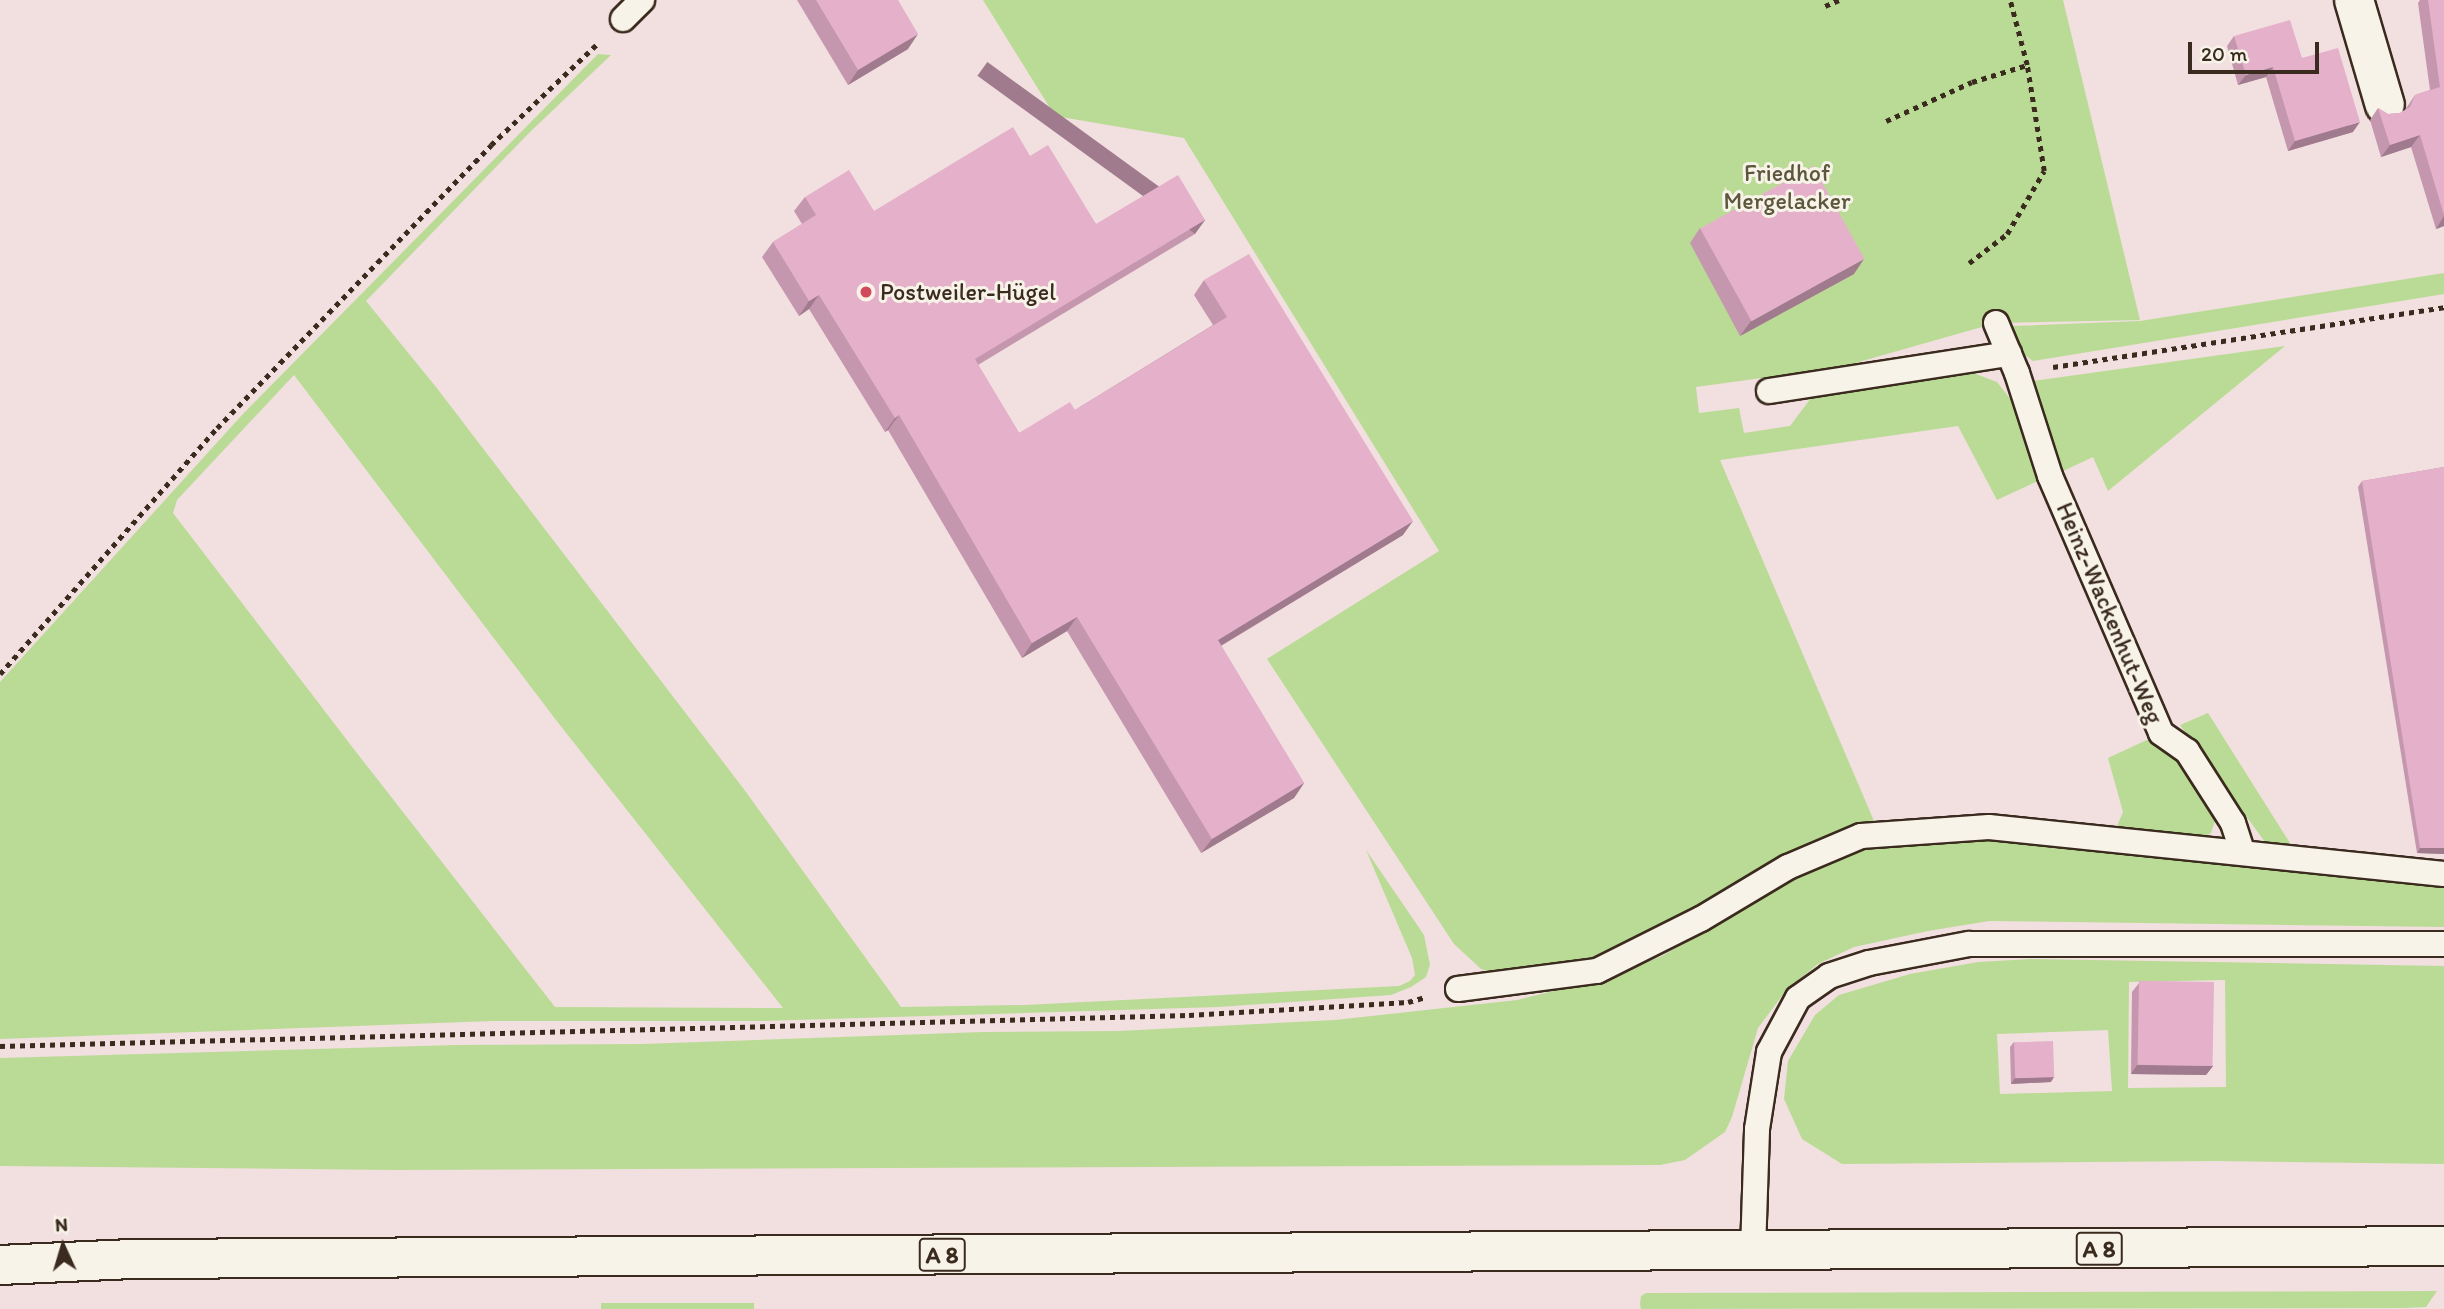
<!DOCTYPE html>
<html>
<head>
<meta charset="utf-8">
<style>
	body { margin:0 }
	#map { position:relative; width:2444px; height:1309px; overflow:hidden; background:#f2dfdf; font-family:Itim,sans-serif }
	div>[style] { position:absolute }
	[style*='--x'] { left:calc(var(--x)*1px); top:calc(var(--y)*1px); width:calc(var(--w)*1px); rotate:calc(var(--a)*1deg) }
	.green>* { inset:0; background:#badb95; transform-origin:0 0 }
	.path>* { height:4.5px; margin-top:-2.25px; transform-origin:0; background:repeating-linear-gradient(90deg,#3b2a1e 0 5px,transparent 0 10px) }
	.roads { filter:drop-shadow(2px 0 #3b2a1e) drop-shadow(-2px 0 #3b2a1e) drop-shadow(0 2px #3b2a1e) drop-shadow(0 -2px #3b2a1e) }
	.service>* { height:24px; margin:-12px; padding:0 12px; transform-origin:12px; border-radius:12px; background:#f7f3e8 }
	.minor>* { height:38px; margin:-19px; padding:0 19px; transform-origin:19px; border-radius:19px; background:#f7f3e8 }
	.motorway>* { height:38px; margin:-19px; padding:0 19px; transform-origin:19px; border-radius:19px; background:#f7f3e8 }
	.wall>* { inset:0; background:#c597ae }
	.shaded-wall>* { inset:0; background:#a07b8d; transform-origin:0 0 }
	.building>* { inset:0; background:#e5b0ca; transform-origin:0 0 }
	.dots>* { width:19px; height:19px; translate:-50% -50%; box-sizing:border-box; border:4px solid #f7f3e8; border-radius:50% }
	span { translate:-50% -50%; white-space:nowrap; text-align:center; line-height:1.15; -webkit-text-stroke:6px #f7f3e8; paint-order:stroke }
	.shield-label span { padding:2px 5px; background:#f7f3e8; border:2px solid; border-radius:5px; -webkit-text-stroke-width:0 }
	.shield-label { font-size:23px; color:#3b2a1e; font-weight:700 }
	.park-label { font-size:24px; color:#5b563c }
	.poi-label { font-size:24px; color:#3b2a1e }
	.left { translate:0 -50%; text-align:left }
	.street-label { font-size:24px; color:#3b2a1e }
	.north { position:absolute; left:28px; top:1211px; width:70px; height:70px; -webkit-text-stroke:5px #f7f3e8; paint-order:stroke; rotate:356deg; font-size:19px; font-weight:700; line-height:28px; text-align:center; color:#3b2a1e }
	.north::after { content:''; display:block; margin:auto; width:24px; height:32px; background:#3b2a1e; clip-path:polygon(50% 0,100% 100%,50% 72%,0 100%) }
	.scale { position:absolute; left:2188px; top:42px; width:131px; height:32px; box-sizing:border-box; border:4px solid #3b2a1e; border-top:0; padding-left:9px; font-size:21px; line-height:24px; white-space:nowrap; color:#3b2a1e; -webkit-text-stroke:5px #f7f3e8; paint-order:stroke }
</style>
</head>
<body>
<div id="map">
	<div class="green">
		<div style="clip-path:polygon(983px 0,2063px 0,2140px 320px,1996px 323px,1841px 367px,1696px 387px,1699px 413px,1739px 408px,1744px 433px,1790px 426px,1814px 394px,1968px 371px,1997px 382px,2015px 405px,2040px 480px,1997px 500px,1958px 426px,1720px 460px,1874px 821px,1802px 846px,1740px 881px,1658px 936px,1621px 951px,1575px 965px,1501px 975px,1481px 969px,1454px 944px,1267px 659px,1439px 551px,1184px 138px,1055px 116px)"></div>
		<div style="clip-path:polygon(evenodd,598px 54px,611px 55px,530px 132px,366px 301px,436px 387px,743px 788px,901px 1007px,1025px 1005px,1399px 986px,1410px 981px,1415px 975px,1412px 958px,1366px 850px,1424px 935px,1430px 965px,1426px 977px,1411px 987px,1391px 995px,1218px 1007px,762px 1021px,492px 1021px,0 1039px,0 682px,242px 415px,598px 54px,294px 375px,556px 720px,783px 1008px,555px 1007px,353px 748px,173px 513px,177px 500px,294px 375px)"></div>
		<div style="clip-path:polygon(2444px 273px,2444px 294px,2033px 361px,2021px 352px,2013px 326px,2140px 321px)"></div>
		<div style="clip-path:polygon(2285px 346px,2108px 491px,2093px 457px,2061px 472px,2033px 381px)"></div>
		<div style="clip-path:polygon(2208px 713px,2295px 851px,2277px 848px,2265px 842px,2180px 725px)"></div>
		<div style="clip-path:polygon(2151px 738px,2173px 752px,2211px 807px,2215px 821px,2211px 833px,2203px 837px,2117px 826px,2123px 812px,2108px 758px)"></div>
		<div style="clip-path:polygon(1978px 839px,2444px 888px,2444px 927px,1989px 921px,1928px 931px,1854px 947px,1818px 964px,1787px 989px,1758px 1028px,1732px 1117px,1725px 1132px,1685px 1160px,1660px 1165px,396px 1170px,0 1166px,0 1058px,456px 1045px,642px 1044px,983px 1032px,1119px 1031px,1335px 1020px,1517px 1000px,1599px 980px,1662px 956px,1792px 878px,1850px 851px,1897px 842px)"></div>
		<div style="clip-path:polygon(evenodd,2031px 959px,2444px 966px,2444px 1164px,2215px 1161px,1842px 1164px,1802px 1139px,1784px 1099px,1788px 1061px,1815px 1015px,1839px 995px,1910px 974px,1978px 962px,2031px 959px,2225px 980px,2226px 1087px,2128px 1088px,2129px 982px,2225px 980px,2031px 959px,2108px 1030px,2112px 1091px,2000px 1094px,1997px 1034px,2108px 1030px)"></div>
		<div style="clip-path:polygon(2437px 1291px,2426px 1307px,2404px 1308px,1641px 1309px,1640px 1304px,1641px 1296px,1646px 1293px)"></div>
		<div style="left:601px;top:1303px;width:153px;height:6px"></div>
	</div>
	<div class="path">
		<div style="--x:1825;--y:6;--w:15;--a:-23"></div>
		<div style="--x:1886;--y:121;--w:94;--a:-24.4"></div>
		<div style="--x:1972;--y:82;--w:58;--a:-17.2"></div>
		<div style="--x:1969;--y:263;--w:48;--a:-37.3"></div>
		<div style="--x:2007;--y:234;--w:73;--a:-59.6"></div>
		<div style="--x:2044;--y:171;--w:107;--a:-99.1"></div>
		<div style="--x:2027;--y:65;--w:67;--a:-104.7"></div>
		<div style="--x:2053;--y:367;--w:396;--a:-8.7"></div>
		<div style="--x:0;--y:674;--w:328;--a:-48.6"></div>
		<div style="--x:217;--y:428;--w:394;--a:-45.9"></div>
		<div style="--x:491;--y:145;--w:148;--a:-43.6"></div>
		<div style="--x:0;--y:1046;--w:1189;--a:-1.49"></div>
		<div style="--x:1189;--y:1015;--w:219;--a:-3.4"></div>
		<div style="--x:1408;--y:1002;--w:19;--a:-16"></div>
	</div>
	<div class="roads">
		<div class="service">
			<div style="--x:623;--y:19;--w:27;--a:-45"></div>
			<div style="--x:1996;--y:323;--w:54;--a:67.2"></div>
			<div style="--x:2017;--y:373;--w:108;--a:72.2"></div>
			<div style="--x:2050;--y:476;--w:280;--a:66.6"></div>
			<div style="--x:2161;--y:733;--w:32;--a:35"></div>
			<div style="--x:2187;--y:751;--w:85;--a:57.4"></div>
			<div style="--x:2233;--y:823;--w:29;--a:72"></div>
			<div style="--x:1769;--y:391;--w:243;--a:-8.8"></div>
			<div style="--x:1458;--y:989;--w:140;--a:-7.4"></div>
			<div style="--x:1597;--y:971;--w:116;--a:-26.6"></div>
			<div style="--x:1701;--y:919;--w:101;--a:-30.9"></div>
			<div style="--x:1788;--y:867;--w:79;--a:-23"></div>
			<div style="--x:1861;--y:836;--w:128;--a:-4"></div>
			<div style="--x:1989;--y:827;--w:457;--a:5.9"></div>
			<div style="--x:1753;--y:1251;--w:122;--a:-88.1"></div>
			<div style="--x:1757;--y:1129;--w:78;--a:-81.1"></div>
			<div style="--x:1769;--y:1052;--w:61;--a:-61.8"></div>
			<div style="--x:1798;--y:998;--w:38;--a:-35"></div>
			<div style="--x:1829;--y:976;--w:42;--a:-18"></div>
			<div style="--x:1869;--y:963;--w:102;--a:-10.8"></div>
			<div style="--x:1969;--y:944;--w:475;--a:0"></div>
		</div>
		<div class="minor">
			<div style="--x:2354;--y:0;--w:109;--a:73.6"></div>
		</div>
		<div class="motorway">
			<div style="--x:0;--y:1265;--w:130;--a:-2.6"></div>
			<div style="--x:130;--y:1259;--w:2314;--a:-0.32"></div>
		</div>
	</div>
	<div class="wall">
		<div style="clip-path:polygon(797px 0,898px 0,908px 49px,848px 85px)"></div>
		<div style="clip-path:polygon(2420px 0,2444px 0,2444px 226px,2436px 229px,2411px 147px,2381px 157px,2370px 120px,2378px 108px,2388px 114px,2400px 113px,2405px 110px,2415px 95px,2430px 90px,2418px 3px)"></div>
		<div style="clip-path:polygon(2234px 36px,2302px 58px,2353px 132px,2288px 151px,2266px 77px,2238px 85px,2227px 46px)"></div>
		<div style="clip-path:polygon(1030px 156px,1096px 224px,1205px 220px,1195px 234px,978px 365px,1019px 433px,1075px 410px,1213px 325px,1194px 295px,1204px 280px,1403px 535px,1221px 646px,1304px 783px,1294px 798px,1201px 853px,1067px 631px,1022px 658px,888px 430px,885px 432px,809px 309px,799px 316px,762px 257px,773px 242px,802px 224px,794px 211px,805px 197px,874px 211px)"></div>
		<div style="clip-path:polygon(1700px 228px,1854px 274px,1740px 336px,1690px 243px)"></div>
		<div style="clip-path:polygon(2444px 467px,2444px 854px,2417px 853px,2358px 487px,2362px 481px)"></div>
		<div style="clip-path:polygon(2139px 983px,2213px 1066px,2206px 1075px,2131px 1074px,2132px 992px)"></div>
		<div style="clip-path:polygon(2014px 1042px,2051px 1082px,2011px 1084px,2010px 1047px)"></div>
	</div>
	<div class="shaded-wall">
		<div style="clip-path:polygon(918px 34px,908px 49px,848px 85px,858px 70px)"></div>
		<div style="clip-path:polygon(2273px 67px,2266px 77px,2238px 85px,2246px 75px)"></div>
		<div style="clip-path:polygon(2360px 122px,2353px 132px,2288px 151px,2295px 141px)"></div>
		<div style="clip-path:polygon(2420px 135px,2411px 147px,2381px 157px,2390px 145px)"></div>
		<div style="clip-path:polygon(2444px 216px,2444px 226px,2436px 229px)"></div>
		<div style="left:1205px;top:220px;width:17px;height:269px;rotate:126deg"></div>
		<div style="clip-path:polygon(1864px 259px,1854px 274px,1740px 336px,1751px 321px)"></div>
		<div style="clip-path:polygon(819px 295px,809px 309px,799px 316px,809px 301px)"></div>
		<div style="clip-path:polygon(899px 415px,888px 430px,885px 432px,895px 418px)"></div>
		<div style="clip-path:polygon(1413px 521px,1403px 535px,1207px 654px,1218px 640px)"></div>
		<div style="clip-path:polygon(1077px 617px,1067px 631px,1022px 658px,1032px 643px)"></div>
		<div style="clip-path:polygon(1304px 783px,1294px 798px,1201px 853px,1212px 839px)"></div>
		<div style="clip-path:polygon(2420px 848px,2444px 848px,2444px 854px,2417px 853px)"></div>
		<div style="clip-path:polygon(2137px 1065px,2213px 1066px,2206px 1075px,2131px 1074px)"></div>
		<div style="clip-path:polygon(2054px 1077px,2051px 1082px,2011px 1084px,2015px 1078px)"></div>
	</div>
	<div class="building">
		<div style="clip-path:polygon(816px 0,898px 0,918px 34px,858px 70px)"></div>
		<div style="clip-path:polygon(2428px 0,2444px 0,2444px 215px,2420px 135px,2390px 145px,2378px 108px,2388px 114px,2400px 113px,2410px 107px,2415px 95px,2440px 87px)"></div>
		<div style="clip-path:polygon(2290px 20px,2302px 58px,2338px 48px,2360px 122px,2295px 141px,2273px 67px,2246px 75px,2234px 36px)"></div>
		<div style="clip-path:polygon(1013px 127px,1030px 156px,1048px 145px,1096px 224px,1178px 175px,1205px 220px,975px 359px,1019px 433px,1070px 402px,1075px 410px,1227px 317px,1204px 280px,1249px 254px,1413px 521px,1218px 640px,1304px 783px,1212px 839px,1077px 617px,1032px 643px,899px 415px,895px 418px,819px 295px,809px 301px,773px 242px,816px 215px,805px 197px,849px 170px,874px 211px)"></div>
		<div style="left:1813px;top:166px;width:106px;height:129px;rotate:61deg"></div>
		<div style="clip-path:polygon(2444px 467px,2444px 848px,2420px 848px,2362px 481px)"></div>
		<div style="left:2214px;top:982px;width:84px;height:75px;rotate:91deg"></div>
		<div style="left:2053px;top:1041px;width:36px;height:39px;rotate:88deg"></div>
	</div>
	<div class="dots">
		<div style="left:866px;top:292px;background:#d1495b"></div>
	</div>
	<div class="shield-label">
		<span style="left:2099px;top:1249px">A 8</span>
		<span style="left:942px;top:1255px">A 8</span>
	</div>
	<div class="park-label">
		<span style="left:1787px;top:187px">Friedhof<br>Mergelacker</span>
	</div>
	<div class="poi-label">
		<span class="left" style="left:880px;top:292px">Postweiler-Hügel</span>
	</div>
	<div class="street-label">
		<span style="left:2110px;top:613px;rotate:67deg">Heinz-Wackenhut-Weg</span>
	</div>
	<div class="north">N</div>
	<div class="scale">20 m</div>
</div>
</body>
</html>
